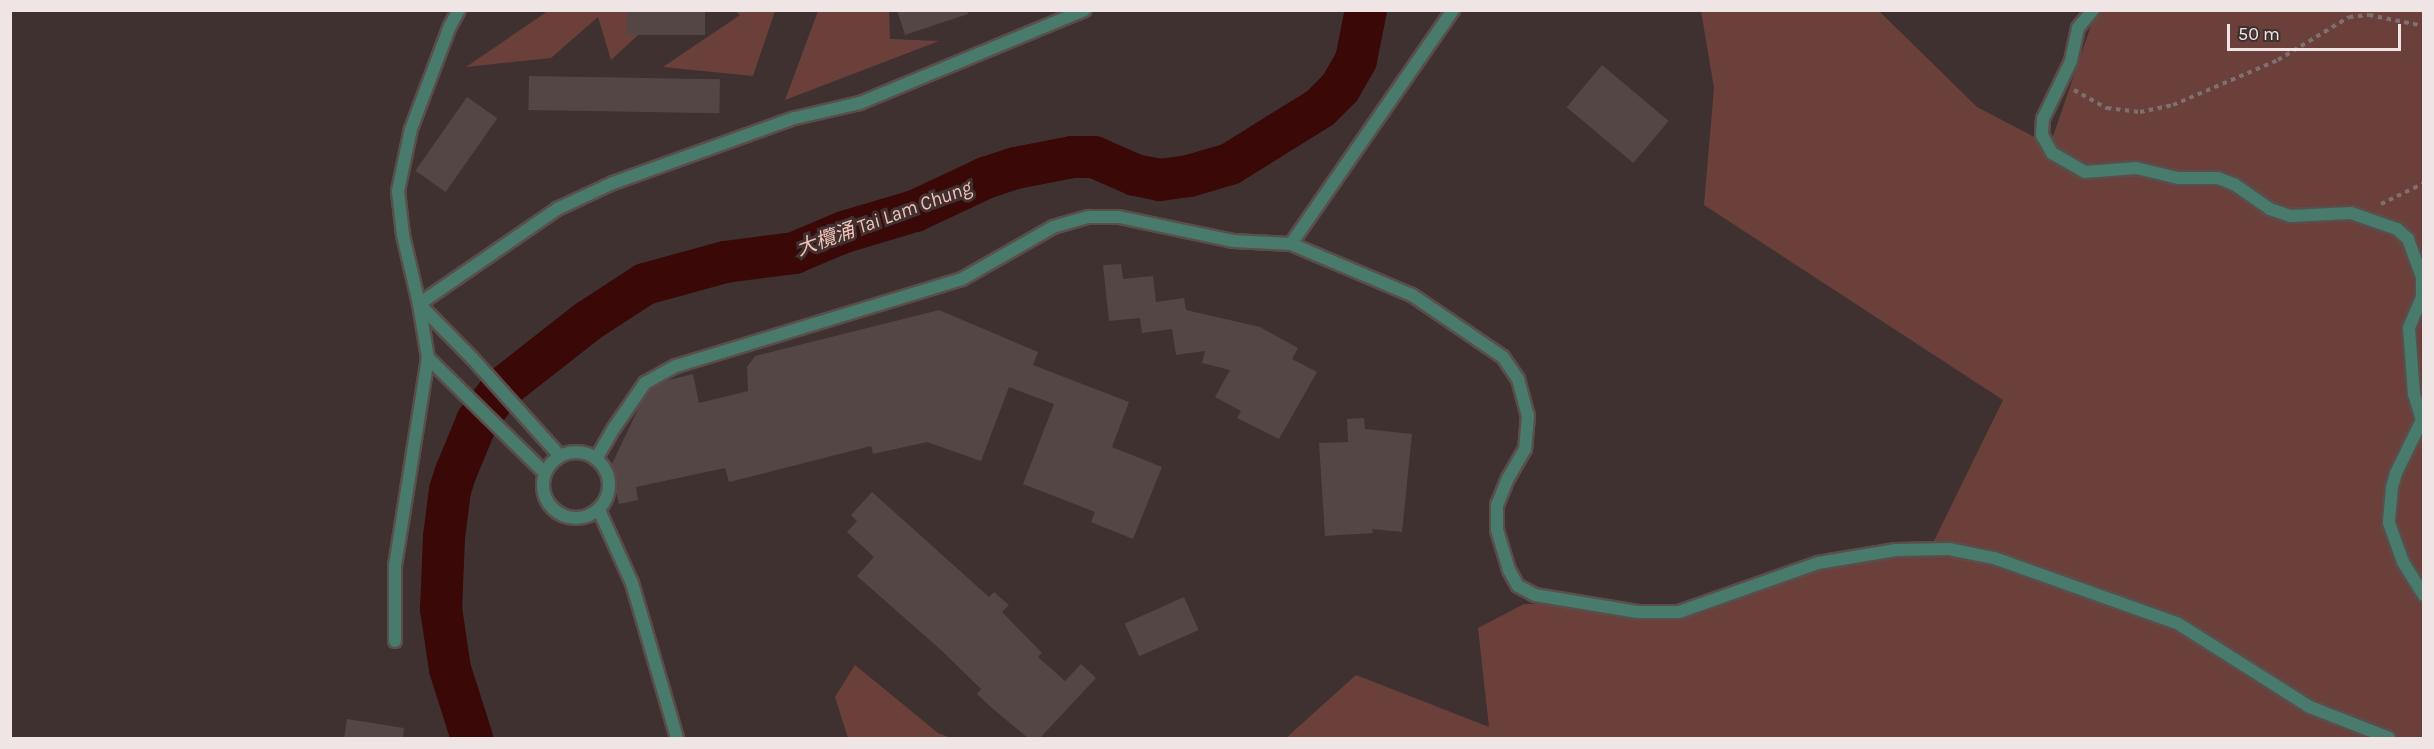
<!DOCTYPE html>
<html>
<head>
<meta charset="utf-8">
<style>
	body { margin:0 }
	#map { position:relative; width:2434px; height:749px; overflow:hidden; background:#3e3130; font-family:Karla,"Noto Sans TC",sans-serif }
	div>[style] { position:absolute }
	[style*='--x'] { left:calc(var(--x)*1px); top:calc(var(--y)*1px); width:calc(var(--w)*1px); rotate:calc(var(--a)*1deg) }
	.green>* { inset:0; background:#6b403b }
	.water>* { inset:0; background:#390807 }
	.river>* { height:42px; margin:-21px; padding:0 21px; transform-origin:21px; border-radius:21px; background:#390807 }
	.building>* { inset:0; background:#544644; transform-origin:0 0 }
	.path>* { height:4px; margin-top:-2px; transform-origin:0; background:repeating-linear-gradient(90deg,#7d7170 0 4.5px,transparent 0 9px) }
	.roads { filter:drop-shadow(2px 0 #5a4e4d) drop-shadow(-2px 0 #5a4e4d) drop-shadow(0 2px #5a4e4d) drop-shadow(0 -2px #5a4e4d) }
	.service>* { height:12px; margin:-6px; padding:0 6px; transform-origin:6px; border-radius:6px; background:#487b6b }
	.service>.ring { margin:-6px; padding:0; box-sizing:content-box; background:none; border:12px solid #487b6b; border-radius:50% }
	span { translate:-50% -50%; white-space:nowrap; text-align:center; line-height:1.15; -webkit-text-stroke:6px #3e3130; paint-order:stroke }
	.water-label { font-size:20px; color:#f6c0b9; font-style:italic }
	.frame { position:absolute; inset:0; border:12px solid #eee5e4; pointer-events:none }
	.scale { position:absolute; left:2227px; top:24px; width:174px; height:27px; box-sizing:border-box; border:3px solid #eee5e4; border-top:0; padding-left:8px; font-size:18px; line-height:21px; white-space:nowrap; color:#eee5e4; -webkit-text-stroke:4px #3e3130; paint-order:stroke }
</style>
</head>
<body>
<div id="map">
	<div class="green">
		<div style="clip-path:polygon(548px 11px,664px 11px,611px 60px,598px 17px,551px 58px,466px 67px)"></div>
		<div style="clip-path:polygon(735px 11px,775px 11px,753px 76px,663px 67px,740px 15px)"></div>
		<div style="clip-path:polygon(818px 11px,889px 11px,890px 39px,939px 41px,785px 100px)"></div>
		<div style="clip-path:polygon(1701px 11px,1879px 11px,1977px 107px,2050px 145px,2096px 11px,2423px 11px,2423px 738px,1286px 738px,1356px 675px,1489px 727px,1478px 628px,1524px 604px,1676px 605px,1830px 552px,1898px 554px,1931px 547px,2003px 400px,1704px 205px,1714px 88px)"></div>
		<div style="clip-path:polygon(855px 665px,938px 733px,951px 738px,848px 738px,835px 697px)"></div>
	</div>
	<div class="water">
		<div style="clip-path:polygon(441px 609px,457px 636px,492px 738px,450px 738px,431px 673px,430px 650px,434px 621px)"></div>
	</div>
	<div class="river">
		<div style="--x:472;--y:738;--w:72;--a:-107.7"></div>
		<div style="--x:450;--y:669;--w:61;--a:-98.5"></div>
		<div style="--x:441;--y:609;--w:72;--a:-87.6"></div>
		<div style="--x:444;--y:537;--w:47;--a:-82.7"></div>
		<div style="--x:450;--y:490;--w:19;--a:-72"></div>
		<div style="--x:456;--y:472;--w:55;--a:-67.6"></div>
		<div style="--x:477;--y:421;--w:39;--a:-53"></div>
		<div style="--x:500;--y:390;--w:112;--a:-38.1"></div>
		<div style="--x:588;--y:321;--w:68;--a:-33"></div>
		<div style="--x:645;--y:284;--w:83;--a:-15.4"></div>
		<div style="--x:725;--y:262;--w:70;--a:-7.4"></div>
		<div style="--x:794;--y:253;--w:54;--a:-22.8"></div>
		<div style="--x:844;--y:232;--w:74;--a:-16.5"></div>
		<div style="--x:915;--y:211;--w:77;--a:-25.2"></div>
		<div style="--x:985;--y:178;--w:33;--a:-18"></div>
		<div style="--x:1016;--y:168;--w:57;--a:-11.1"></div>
		<div style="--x:1072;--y:157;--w:22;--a:0"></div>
		<div style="--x:1094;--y:157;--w:45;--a:23.7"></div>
		<div style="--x:1135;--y:175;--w:25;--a:11"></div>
		<div style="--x:1160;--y:180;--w:29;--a:-8"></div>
		<div style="--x:1189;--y:176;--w:43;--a:-16.3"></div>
		<div style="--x:1230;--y:164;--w:106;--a:-31.9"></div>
		<div style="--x:1320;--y:108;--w:28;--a:-45"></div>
		<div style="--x:1340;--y:88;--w:32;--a:-60"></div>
		<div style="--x:1356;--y:60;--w:51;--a:-78.7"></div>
	</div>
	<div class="building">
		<div style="left:627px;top:10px;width:78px;height:25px"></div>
		<div style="clip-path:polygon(897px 10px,967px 10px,968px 14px,905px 35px)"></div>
		<div style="left:1602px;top:65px;width:87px;height:55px;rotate:40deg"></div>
		<div style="left:529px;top:76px;width:191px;height:34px;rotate:1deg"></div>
		<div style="left:467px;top:97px;width:37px;height:90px;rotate:35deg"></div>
		<div style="clip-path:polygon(1121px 264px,1123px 279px,1153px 276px,1156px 302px,1184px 298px,1186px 310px,1260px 327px,1298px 348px,1292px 359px,1317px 372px,1279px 439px,1237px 418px,1241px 411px,1215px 397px,1230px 370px,1202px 363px,1205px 351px,1176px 355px,1172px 329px,1142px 333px,1140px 318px,1109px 321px,1103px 265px)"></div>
		<div style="clip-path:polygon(939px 310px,1038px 352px,1033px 365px,1129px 402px,1112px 447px,1162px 467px,1133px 539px,1091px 522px,1095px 512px,1023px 484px,1054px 404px,1009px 387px,981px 461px,927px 442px,873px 454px,871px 446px,729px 482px,725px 468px,636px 487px,638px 500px,619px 504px,610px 468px,640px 405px,651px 389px,665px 381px,693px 374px,699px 403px,748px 391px,747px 367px,755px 356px)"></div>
		<div style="clip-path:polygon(1364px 418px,1365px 429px,1412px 434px,1402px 532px,1372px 529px,1373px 533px,1325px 536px,1319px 443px,1348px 442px,1347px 419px)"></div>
		<div style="clip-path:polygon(872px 492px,989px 597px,994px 592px,1009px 605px,1002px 612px,1042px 653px,1038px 657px,1065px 681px,1081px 664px,1096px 678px,1040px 738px,1028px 738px,992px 708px,977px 694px,981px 689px,941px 650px,857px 576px,874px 557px,847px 532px,857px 521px,851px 515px)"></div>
		<div style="left:1184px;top:597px;width:36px;height:65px;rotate:66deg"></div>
		<div style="clip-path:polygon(347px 719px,404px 728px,403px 738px,344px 738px)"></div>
	</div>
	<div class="path">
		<div style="--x:2074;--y:90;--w:38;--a:29"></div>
		<div style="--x:2107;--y:108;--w:33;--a:7"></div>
		<div style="--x:2140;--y:112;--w:34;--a:-12"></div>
		<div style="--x:2173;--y:105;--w:114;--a:-23.2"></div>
		<div style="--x:2278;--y:60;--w:83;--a:-31.2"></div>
		<div style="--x:2349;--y:17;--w:20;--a:-6"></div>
		<div style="--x:2369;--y:15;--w:56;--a:11.3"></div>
		<div style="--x:2381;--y:204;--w:48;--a:-26"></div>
	</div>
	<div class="roads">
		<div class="service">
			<div style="--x:2093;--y:10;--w:23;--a:130"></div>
			<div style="--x:2078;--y:28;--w:34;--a:102"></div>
			<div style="--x:2071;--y:61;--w:64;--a:115.8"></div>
			<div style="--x:2043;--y:119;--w:16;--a:94"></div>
			<div style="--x:2042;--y:135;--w:21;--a:61"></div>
			<div style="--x:2052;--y:153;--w:38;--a:30"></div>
			<div style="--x:2085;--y:172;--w:51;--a:-4.5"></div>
			<div style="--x:2136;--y:168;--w:43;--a:13.4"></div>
			<div style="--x:2178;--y:178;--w:40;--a:0"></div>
			<div style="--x:2218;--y:178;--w:17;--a:21"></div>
			<div style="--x:2234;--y:184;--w:44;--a:34.8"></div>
			<div style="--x:2270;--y:209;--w:21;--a:19"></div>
			<div style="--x:2290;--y:216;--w:61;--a:-2.8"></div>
			<div style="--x:2351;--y:213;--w:49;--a:19.2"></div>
			<div style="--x:2397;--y:229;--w:15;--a:42"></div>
			<div style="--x:2408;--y:239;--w:40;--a:69.8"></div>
			<div style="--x:2422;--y:277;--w:20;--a:90"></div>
			<div style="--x:2422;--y:297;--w:34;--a:113"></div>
			<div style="--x:2409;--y:328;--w:66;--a:85.7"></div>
			<div style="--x:2414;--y:394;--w:27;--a:73"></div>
			<div style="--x:2422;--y:420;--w:59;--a:116.1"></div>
			<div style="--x:2396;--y:473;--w:15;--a:106"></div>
			<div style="--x:2392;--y:487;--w:36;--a:95"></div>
			<div style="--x:2389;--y:523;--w:41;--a:70.3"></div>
			<div style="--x:2403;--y:562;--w:39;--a:58"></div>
			<div style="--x:1291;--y:244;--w:285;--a:-55.3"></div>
			<div style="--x:428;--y:358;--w:164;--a:44.5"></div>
			<div class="ring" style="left:543px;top:452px;width:54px;height:54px"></div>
			<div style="--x:560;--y:456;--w:132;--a:-131.9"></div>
			<div style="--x:472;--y:358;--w:76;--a:-134.5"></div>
			<div style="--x:419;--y:304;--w:168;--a:-34.5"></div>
			<div style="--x:557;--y:209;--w:62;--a:-24.9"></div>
			<div style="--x:613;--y:183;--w:193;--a:-19.7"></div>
			<div style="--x:795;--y:118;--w:67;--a:-13"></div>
			<div style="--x:860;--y:103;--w:243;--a:-22.5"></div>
			<div style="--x:596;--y:459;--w:36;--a:-60"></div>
			<div style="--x:614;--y:428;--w:55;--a:-55.4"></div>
			<div style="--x:645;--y:383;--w:35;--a:-29"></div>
			<div style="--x:676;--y:366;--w:299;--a:-16.9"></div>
			<div style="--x:962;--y:279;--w:105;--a:-29.7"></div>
			<div style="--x:1053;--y:227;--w:37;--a:-16"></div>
			<div style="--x:1089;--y:217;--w:30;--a:0"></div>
			<div style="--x:1119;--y:217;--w:116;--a:11.9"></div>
			<div style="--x:1233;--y:241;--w:58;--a:3"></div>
			<div style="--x:1291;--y:244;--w:131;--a:22.9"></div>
			<div style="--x:1412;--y:295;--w:110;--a:34.3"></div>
			<div style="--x:1503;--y:357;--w:27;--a:56"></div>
			<div style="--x:1518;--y:379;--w:38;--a:75"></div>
			<div style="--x:1528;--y:416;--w:33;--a:95"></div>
			<div style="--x:1525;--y:449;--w:34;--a:120"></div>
			<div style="--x:1508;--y:478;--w:29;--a:112"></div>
			<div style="--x:1497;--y:505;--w:25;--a:90"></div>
			<div style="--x:1497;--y:530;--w:42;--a:73.3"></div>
			<div style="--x:1509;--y:570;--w:18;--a:61"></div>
			<div style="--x:1518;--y:586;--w:19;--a:28"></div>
			<div style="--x:1535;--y:595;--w:104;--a:9.4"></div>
			<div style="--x:1638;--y:612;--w:41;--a:0"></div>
			<div style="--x:1679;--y:612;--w:147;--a:-19.4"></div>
			<div style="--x:1818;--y:563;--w:79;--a:-9.5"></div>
			<div style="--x:1896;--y:550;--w:53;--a:-1.1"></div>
			<div style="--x:1949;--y:549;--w:46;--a:11.3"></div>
			<div style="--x:1994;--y:558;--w:194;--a:19.6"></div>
			<div style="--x:2177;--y:623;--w:157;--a:32.3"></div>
			<div style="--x:2310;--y:707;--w:85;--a:21.4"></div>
			<div style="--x:599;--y:510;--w:80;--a:65.7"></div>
			<div style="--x:632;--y:583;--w:161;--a:73.8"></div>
			<div style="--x:395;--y:641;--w:75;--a:-90"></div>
			<div style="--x:395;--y:566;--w:211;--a:-81"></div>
			<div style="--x:428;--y:358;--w:55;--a:-99.5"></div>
			<div style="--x:419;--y:304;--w:71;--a:-103.1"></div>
			<div style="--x:403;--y:235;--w:44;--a:-96.5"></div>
			<div style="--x:398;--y:191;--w:63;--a:-78.2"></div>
			<div style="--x:411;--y:129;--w:110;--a:-69.3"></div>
			<div style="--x:450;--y:26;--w:18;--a:-61"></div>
		</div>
	</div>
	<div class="water-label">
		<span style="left:884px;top:218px;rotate:-20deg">大欖涌 Tai Lam Chung</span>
	</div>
	<div class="frame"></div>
	<div class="scale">50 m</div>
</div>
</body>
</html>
